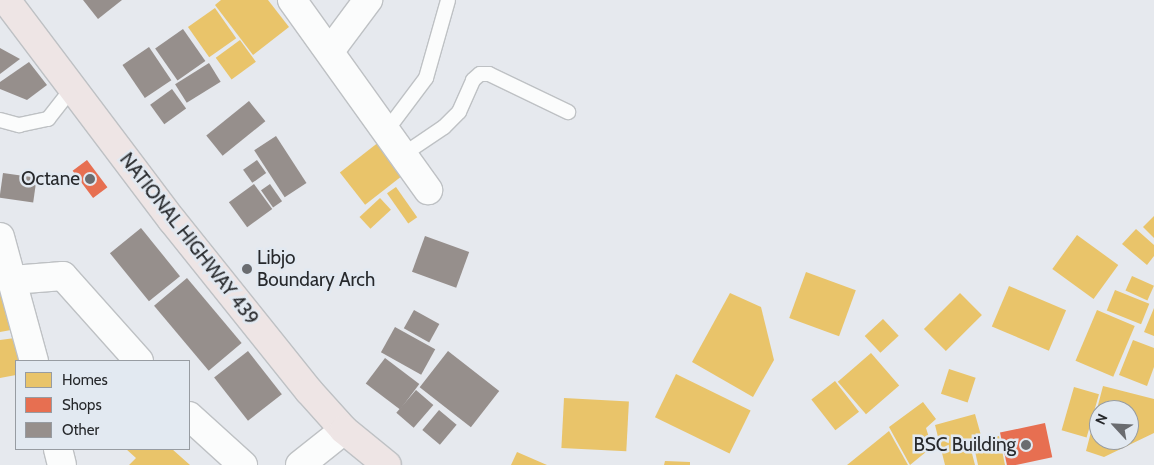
<!DOCTYPE html>
<html>
<head>
<meta charset="utf-8">
<style>
	body { margin:0 }
	#map { position:relative; width:1154px; height:465px; overflow:hidden; background:#e6e9ee; font-family:Cabin,sans-serif }
	div>[style] { position:absolute }
	[style*='--x'] { left:calc(var(--x)*1px); top:calc(var(--y)*1px); width:calc(var(--w)*1px); rotate:calc(var(--a)*1deg) }
	.homes>* { inset:0; background:#e9c46a; transform-origin:0 0 }
	.shops>* { inset:0; background:#e76f51; transform-origin:0 0 }
	.building>* { inset:0; background:#968f8c; transform-origin:0 0 }
	.roads { filter:drop-shadow(1px 0 #bec1c4) drop-shadow(-1px 0 #bec1c4) drop-shadow(0 1px #bec1c4) drop-shadow(0 -1px #bec1c4) }
	.service>* { height:14px; margin:-7px; padding:0 7px; transform-origin:7px; border-radius:7px; background:#fbfcfc }
	.minor>* { height:28px; margin:-14px; padding:0 14px; transform-origin:14px; border-radius:14px; background:#fbfcfc }
	.primary>* { height:28px; margin:-14px; padding:0 14px; transform-origin:14px; border-radius:14px; background:#eee5e5 }
	.dots>* { width:14px; height:14px; translate:-50% -50%; box-sizing:border-box; border:2px solid #e2e9f1; border-radius:50% }
	span { translate:-50% -50%; white-space:nowrap; text-align:center; line-height:1.15; -webkit-text-stroke:5px #e2e9f1; paint-order:stroke }
	.poi-label { font-size:19px; color:#27292c }
	.right { translate:-100% -50%; text-align:right }
	.left { translate:0 -50%; text-align:left }
	.street-label { font-size:19px; color:#27292c }
	.legend { position:absolute; left:15px; top:360px; width:175px; height:90px; box-sizing:border-box; background:#e2e9f1; border:1px solid #979ca2; margin:0; padding:6px 9px; list-style:none; font-size:15px; color:#27292c }
	.legend li { display:flex; align-items:center; gap:10px; height:25px }
	.legend b { width:25px; border:1px solid #979ca2 }
	.north { position:absolute; left:1089px; top:400px; width:50px; height:50px; box-sizing:border-box; background:#e2e9f1; border:1px solid #979ca2; border-radius:50%; rotate:295deg; font-size:14px; font-weight:700; line-height:20px; text-align:center; color:#27292c }
	.north::after { content:''; display:block; margin:auto; width:18px; height:22px; background:#6a6c70; clip-path:polygon(50% 0,100% 100%,50% 72%,0 100%) }
</style>
</head>
<body>
<div id="map">
	<div class="homes">
		<div style="clip-path:polygon(221px 0,268px 0,289px 27px,253px 55px,215px 5px)"></div>
		<div style="left:215px;top:8px;width:37px;height:33px;rotate:55deg"></div>
		<div style="left:240px;top:40px;width:27px;height:30px;rotate:54deg"></div>
		<div style="left:384px;top:138px;width:41px;height:56px;rotate:52deg"></div>
		<div style="left:396px;top:187px;width:37px;height:11px;rotate:55deg"></div>
		<div style="left:380px;top:198px;width:16px;height:28px;rotate:47deg"></div>
		<div style="clip-path:polygon(1154px 216px,1154px 238px,1143px 227px)"></div>
		<div style="clip-path:polygon(1136px 229px,1154px 245px,1154px 256px,1147px 265px,1122px 244px)"></div>
		<div style="left:1077px;top:235px;width:51px;height:42px;rotate:36deg"></div>
		<div style="left:806px;top:272px;width:53px;height:49px;rotate:20deg"></div>
		<div style="left:1132px;top:276px;width:24px;height:16px;rotate:24deg"></div>
		<div style="left:1009px;top:286px;width:62px;height:44px;rotate:23deg"></div>
		<div style="left:1115px;top:290px;width:37px;height:22px;rotate:22deg"></div>
		<div style="clip-path:polygon(3px 293px,11px 330px,0 332px,0 294px)"></div>
		<div style="clip-path:polygon(730px 293px,761px 307px,774px 360px,753px 397px,692px 362px)"></div>
		<div style="left:960px;top:293px;width:31px;height:51px;rotate:45deg"></div>
		<div style="clip-path:polygon(1154px 308px,1154px 336px,1144px 332px)"></div>
		<div style="left:1097px;top:310px;width:41px;height:55px;rotate:23deg"></div>
		<div style="left:883px;top:319px;width:23px;height:25px;rotate:47deg"></div>
		<div style="clip-path:polygon(15px 338px,19px 361px,16px 375px,0 378px,0 340px)"></div>
		<div style="clip-path:polygon(1133px 340px,1154px 348px,1154px 367px,1147px 386px,1119px 375px)"></div>
		<div style="left:871px;top:353px;width:43px;height:44px;rotate:49deg"></div>
		<div style="left:949px;top:369px;width:28px;height:26px;rotate:18deg"></div>
		<div style="left:676px;top:374px;width:83px;height:48px;rotate:26deg"></div>
		<div style="left:835px;top:381px;width:39px;height:30px;rotate:52deg"></div>
		<div style="clip-path:polygon(evenodd,1103px 386px,1154px 399px,1154px 433px,1104px 457px,1086px 451px,1103px 386px,1099px 410px,1129px 410px,1129px 440px,1099px 440px,1099px 410px)"></div>
		<div style="left:1074px;top:387px;width:26px;height:45px;rotate:16deg"></div>
		<div style="left:564px;top:398px;width:65px;height:50px;rotate:3deg"></div>
		<div style="clip-path:polygon(923px 402px,936px 419px,926px 428px,932px 447px,910px 465px,889px 427px)"></div>
		<div style="clip-path:polygon(975px 414px,982px 439px,969px 442px,975px 465px,945px 465px,935px 425px)"></div>
		<div style="clip-path:polygon(889px 431px,908px 465px,847px 465px)"></div>
		<div style="clip-path:polygon(999px 436px,1005px 465px,978px 465px,973px 442px)"></div>
		<div style="clip-path:polygon(126px 449px,172px 449px,190px 465px,129px 465px,136px 458px)"></div>
		<div style="clip-path:polygon(517px 452px,547px 465px,511px 465px)"></div>
		<div style="clip-path:polygon(665px 461px,690px 462px,690px 465px,664px 465px)"></div>
	</div>
	<div class="shops">
		<div style="left:87px;top:160px;width:34px;height:18px;rotate:53deg"></div>
		<div style="left:1045px;top:423px;width:35px;height:46px;rotate:78deg"></div>
	</div>
	<div class="building">
		<div style="clip-path:polygon(83px 0,122px 0,98px 19px)"></div>
		<div style="left:183px;top:29px;width:39px;height:34px;rotate:55deg"></div>
		<div style="left:149px;top:47px;width:40px;height:32px;rotate:56deg"></div>
		<div style="clip-path:polygon(0 48px,20px 59px,0 74px)"></div>
		<div style="clip-path:polygon(29px 62px,47px 85px,27px 100px,0 89px,0 82px)"></div>
		<div style="left:209px;top:63px;width:22px;height:40px;rotate:58deg"></div>
		<div style="left:172px;top:89px;width:24px;height:27px;rotate:54deg"></div>
		<div style="left:249px;top:101px;width:26px;height:55px;rotate:51deg"></div>
		<div style="left:276px;top:136px;width:56px;height:26px;rotate:57deg"></div>
		<div style="left:257px;top:160px;width:16px;height:17px;rotate:55deg"></div>
		<div style="left:3px;top:173px;width:34px;height:25px;rotate:8deg"></div>
		<div style="left:254px;top:184px;width:31px;height:31px;rotate:54deg"></div>
		<div style="left:270px;top:184px;width:21px;height:11px;rotate:55deg"></div>
		<div style="left:141px;top:228px;width:62px;height:40px;rotate:51deg"></div>
		<div style="left:425px;top:236px;width:47px;height:38px;rotate:20deg"></div>
		<div style="left:187px;top:278px;width:85px;height:43px;rotate:50deg"></div>
		<div style="left:414px;top:310px;width:29px;height:21px;rotate:29deg"></div>
		<div style="left:395px;top:327px;width:46px;height:29px;rotate:29deg"></div>
		<div style="left:248px;top:351px;width:55px;height:43px;rotate:52deg"></div>
		<div style="left:448px;top:351px;width:65px;height:46px;rotate:38deg"></div>
		<div style="left:385px;top:358px;width:43px;height:32px;rotate:37deg"></div>
		<div style="left:416px;top:390px;width:23px;height:30px;rotate:41deg"></div>
		<div style="left:439px;top:410px;width:23px;height:26px;rotate:40deg"></div>
	</div>
	<div class="roads">
		<div class="service">
			<div style="--x:0;--y:120;--w:20;--a:15"></div>
			<div style="--x:19;--y:125;--w:30;--a:-12"></div>
			<div style="--x:48;--y:119;--w:41;--a:-52"></div>
			<div style="--x:387;--y:130;--w:65;--a:-53.1"></div>
			<div style="--x:426;--y:78;--w:81;--a:-74.2"></div>
			<div style="--x:404;--y:154;--w:48;--a:-34"></div>
			<div style="--x:444;--y:127;--w:21;--a:-45"></div>
			<div style="--x:459;--y:112;--w:35;--a:-66"></div>
			<div style="--x:473;--y:80;--w:9;--a:-41"></div>
			<div style="--x:480;--y:74;--w:9;--a:0"></div>
			<div style="--x:489;--y:74;--w:88;--a:25.7"></div>
		</div>
		<div class="minor">
			<div style="--x:292;--y:0;--w:234;--a:54.4"></div>
			<div style="--x:330;--y:51;--w:64;--a:-53.3"></div>
			<div style="--x:0;--y:237;--w:129;--a:74.7"></div>
			<div style="--x:12;--y:280;--w:51;--a:-4.5"></div>
			<div style="--x:63;--y:276;--w:114;--a:48.2"></div>
			<div style="--x:189;--y:416;--w:73;--a:42.2"></div>
			<div style="--x:58;--y:449;--w:16;--a:76"></div>
			<div style="--x:300;--y:465;--w:56;--a:-38.5"></div>
		</div>
		<div class="primary">
			<div style="--x:6;--y:0;--w:276;--a:53"></div>
			<div style="--x:172;--y:220;--w:219;--a:51.3"></div>
			<div style="--x:309;--y:391;--w:52;--a:48.1"></div>
			<div style="--x:344;--y:430;--w:55;--a:39.1"></div>
		</div>
	</div>
	<div class="dots">
		<div style="left:90px;top:179px;background:#6a6c70"></div>
		<div style="left:247px;top:269px;background:#6a6c70"></div>
		<div style="left:1026px;top:445px;background:#6a6c70"></div>
	</div>
	<div class="poi-label">
		<span class="right" style="left:80px;top:179px">Octane</span>
		<span class="left" style="left:257px;top:269px">Libjo<br>Boundary Arch</span>
		<span class="right" style="left:1016px;top:445px">BSC Building</span>
	</div>
	<div class="street-label">
		<span style="left:189px;top:239px;rotate:52deg">NATIONAL HIGHWAY 439</span>
	</div>
	<ul class="legend">
	<li><b style="height:14px;background:#e9c46a"></b>Homes</li>
	<li><b style="height:14px;background:#e76f51"></b>Shops</li>
	<li><b style="height:14px;background:#968f8c"></b>Other</li>
	</ul>
	<div class="north">N</div>
</div>
</body>
</html>
